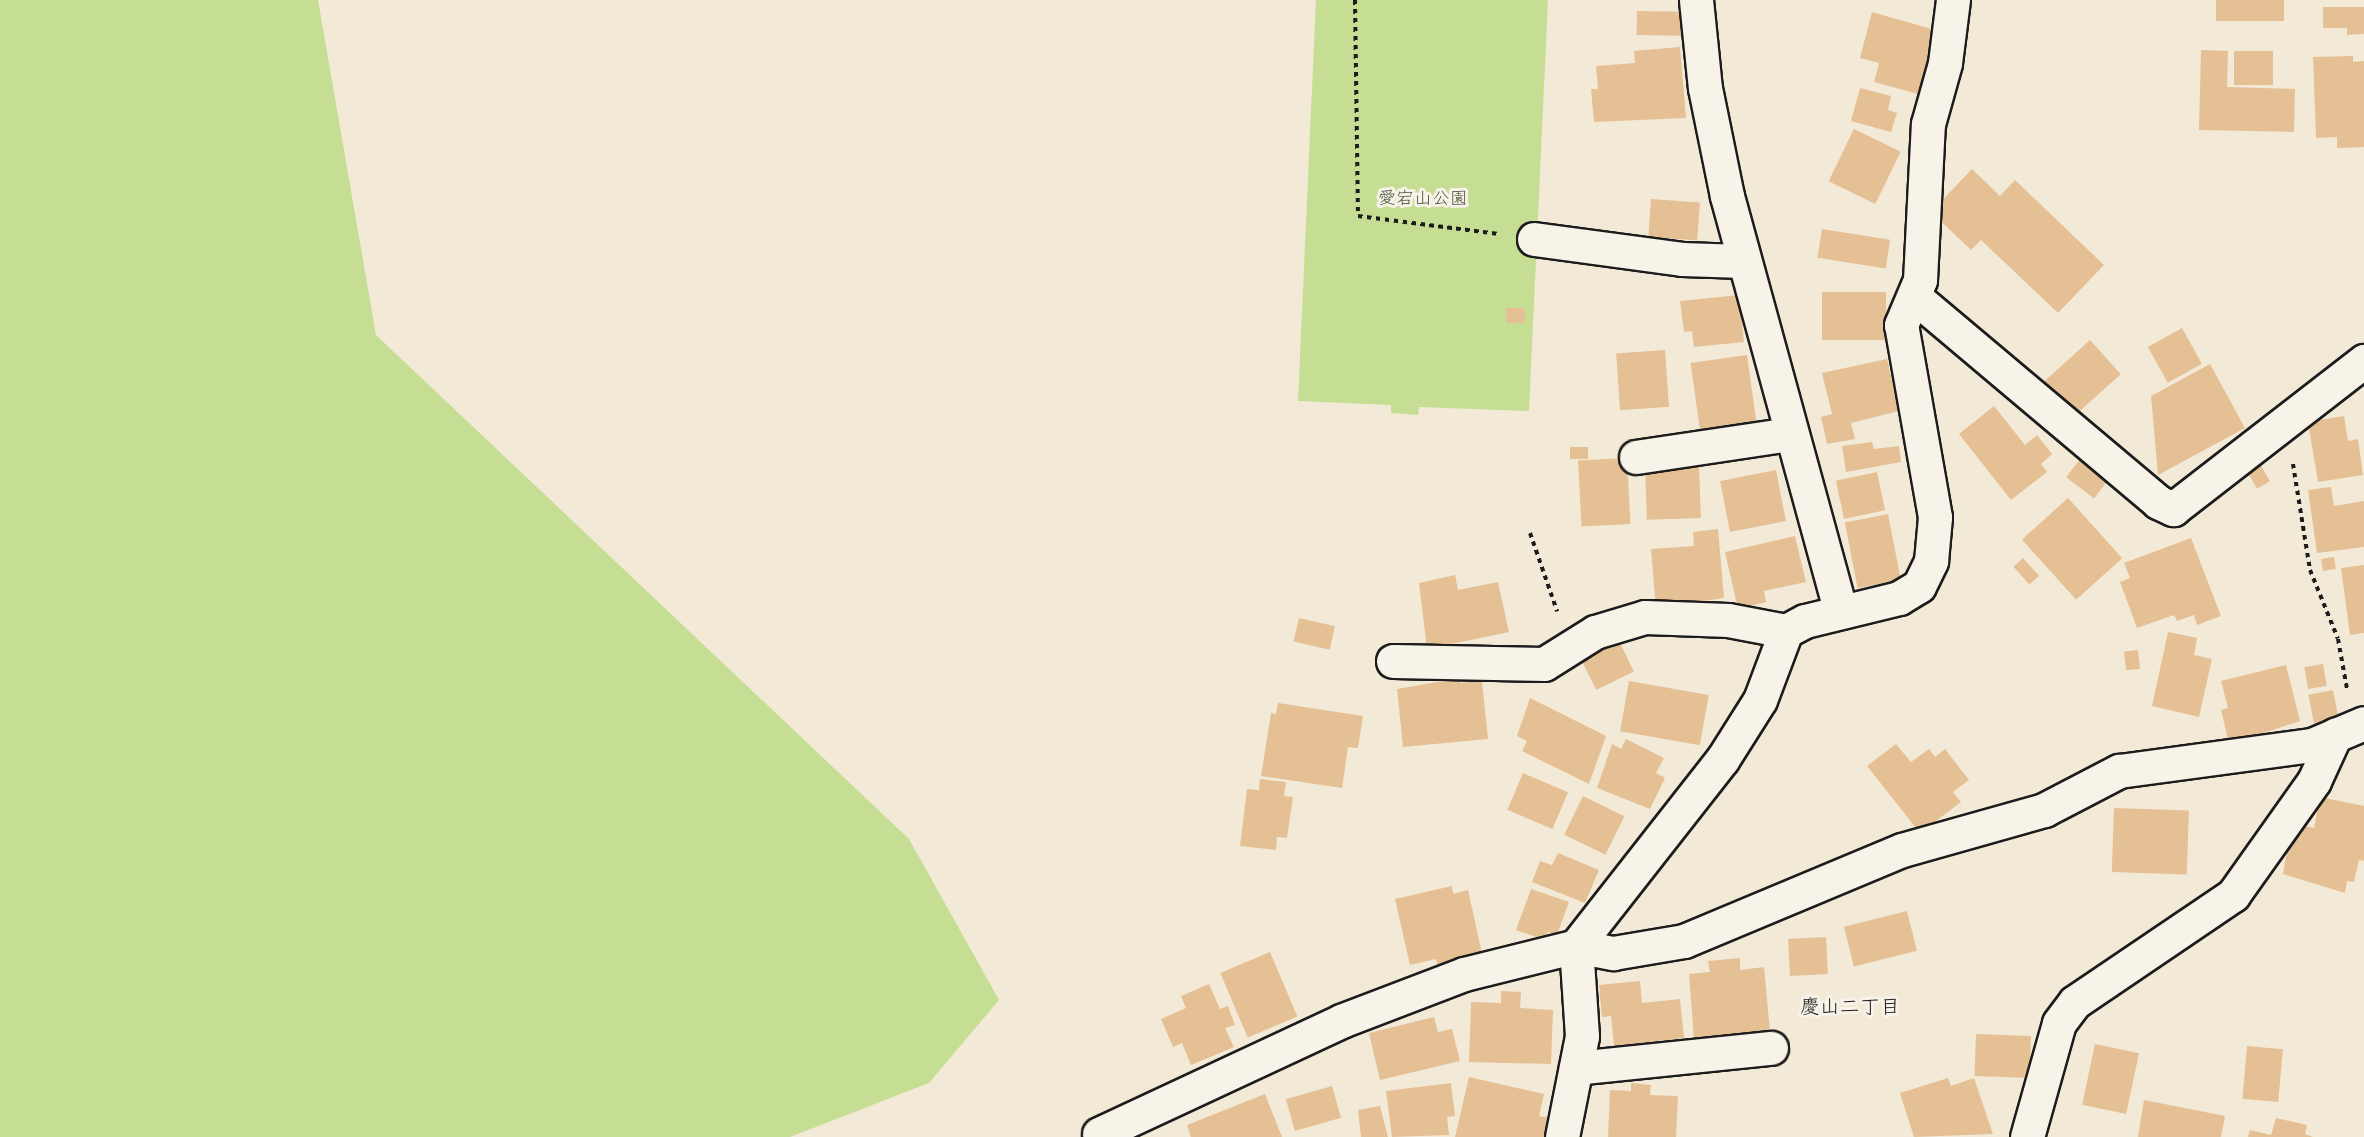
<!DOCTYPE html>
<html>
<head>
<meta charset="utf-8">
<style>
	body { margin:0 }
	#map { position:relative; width:2364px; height:1137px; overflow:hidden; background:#f3e9d7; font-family:"Gochi Hand","Klee One",sans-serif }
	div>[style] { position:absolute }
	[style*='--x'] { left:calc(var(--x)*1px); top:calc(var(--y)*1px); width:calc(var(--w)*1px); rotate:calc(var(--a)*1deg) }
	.green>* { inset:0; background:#c6de94 }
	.building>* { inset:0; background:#e5c095; transform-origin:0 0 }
	.path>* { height:4px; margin-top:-2px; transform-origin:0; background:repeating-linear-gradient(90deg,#1c1c1c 0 4.5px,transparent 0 9px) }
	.roads { filter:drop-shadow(2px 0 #1c1c1c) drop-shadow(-2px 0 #1c1c1c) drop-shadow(0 2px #1c1c1c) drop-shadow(0 -2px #1c1c1c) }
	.street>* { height:33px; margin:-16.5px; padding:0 16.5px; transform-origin:16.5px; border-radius:16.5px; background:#f7f3e8 }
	span { translate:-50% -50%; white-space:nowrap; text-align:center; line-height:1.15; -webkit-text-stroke:6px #f7f3e8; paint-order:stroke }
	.park-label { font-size:18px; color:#4f5640 }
	.neighbourhood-label { font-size:20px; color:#1c1c1c }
</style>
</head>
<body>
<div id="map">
	<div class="green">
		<div style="clip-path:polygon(0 0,318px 0,376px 335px,909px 839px,999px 1000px,929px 1083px,790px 1137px,0 1137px)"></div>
		<div style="clip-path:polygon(1316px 0,1548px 0,1529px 411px,1419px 407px,1418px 415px,1391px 413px,1391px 405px,1298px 401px)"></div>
	</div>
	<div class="building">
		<div style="left:2216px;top:0;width:68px;height:21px"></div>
		<div style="clip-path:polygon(2323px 7px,2364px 7px,2364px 34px,2347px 35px,2347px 28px,2323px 28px)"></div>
		<div style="left:1637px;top:11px;width:45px;height:24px;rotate:1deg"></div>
		<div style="clip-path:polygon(1872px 12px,1935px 30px,1918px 94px,1874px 82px,1879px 63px,1860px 58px)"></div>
		<div style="clip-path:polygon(1680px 47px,1686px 118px,1594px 122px,1591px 89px,1598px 89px,1596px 66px,1635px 63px,1634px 51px)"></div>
		<div style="clip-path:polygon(2201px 50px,2228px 51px,2227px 87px,2295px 89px,2294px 132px,2199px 130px)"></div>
		<div style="left:2234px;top:51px;width:39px;height:34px"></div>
		<div style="clip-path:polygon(2353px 56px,2353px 62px,2364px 61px,2364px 147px,2337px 148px,2337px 137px,2316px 138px,2313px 57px)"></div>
		<div style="clip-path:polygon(1860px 88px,1891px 96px,1888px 110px,1897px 113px,1891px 132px,1851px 121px)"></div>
		<div style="left:1854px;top:129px;width:52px;height:58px;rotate:26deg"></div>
		<div style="clip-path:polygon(1972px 169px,2000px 196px,2015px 180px,2104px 265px,2058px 313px,1981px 240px,1971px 250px,1931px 212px)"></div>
		<div style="left:1651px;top:199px;width:49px;height:38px;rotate:4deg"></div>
		<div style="left:1822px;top:229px;width:69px;height:29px;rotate:9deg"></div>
		<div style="left:1822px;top:292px;width:64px;height:48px"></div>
		<div style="clip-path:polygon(1739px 295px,1744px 342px,1694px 347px,1692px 331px,1684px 332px,1680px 301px)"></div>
		<div style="left:1506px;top:308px;width:19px;height:15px"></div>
		<div style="left:2182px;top:328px;width:41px;height:39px;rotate:61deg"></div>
		<div style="left:2090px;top:340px;width:46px;height:63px;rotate:48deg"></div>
		<div style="left:1665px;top:350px;width:57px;height:49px;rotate:86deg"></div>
		<div style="left:1747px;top:355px;width:71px;height:57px;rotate:82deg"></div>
		<div style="clip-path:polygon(1887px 359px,1899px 411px,1851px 423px,1855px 439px,1827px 444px,1821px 417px,1832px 414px,1822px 373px)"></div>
		<div style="clip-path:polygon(2210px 364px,2245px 428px,2158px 475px,2151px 396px)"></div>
		<div style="clip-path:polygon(1994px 406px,2025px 445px,2037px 435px,2052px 454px,2041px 464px,2047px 472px,2011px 500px,1959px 434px)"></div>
		<div style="clip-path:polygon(2344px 416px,2348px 441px,2358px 439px,2363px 475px,2318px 482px,2308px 422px)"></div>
		<div style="clip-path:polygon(1872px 442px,1874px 449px,1899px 446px,1901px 462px,1846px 472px,1842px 446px)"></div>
		<div style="left:1588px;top:447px;width:12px;height:18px;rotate:90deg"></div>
		<div style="left:2256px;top:457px;width:28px;height:15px;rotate:60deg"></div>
		<div style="left:1627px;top:458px;width:66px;height:49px;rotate:87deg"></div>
		<div style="left:2080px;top:459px;width:35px;height:23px;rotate:37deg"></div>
		<div style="left:1699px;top:465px;width:53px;height:54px;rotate:88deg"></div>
		<div style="left:1776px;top:470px;width:52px;height:57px;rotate:79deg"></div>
		<div style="left:1877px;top:472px;width:39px;height:42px;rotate:78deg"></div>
		<div style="clip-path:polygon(2331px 487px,2334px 506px,2364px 501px,2364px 547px,2317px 553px,2308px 490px)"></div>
		<div style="left:2068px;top:498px;width:81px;height:62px;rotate:48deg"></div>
		<div style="left:1888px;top:514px;width:67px;height:44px;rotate:79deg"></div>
		<div style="clip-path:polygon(1718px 529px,1724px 598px,1656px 608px,1651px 549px,1694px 546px,1693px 532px)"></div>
		<div style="clip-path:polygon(1795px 536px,1806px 582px,1764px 591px,1766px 602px,1738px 609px,1725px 552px)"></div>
		<div style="clip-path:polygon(2191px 538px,2221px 616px,2197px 625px,2194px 615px,2177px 621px,2174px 615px,2137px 628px,2120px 582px,2130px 578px,2124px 563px)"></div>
		<div style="left:2334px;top:557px;width:12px;height:13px;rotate:81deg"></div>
		<div style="left:2023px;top:558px;width:24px;height:13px;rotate:48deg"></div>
		<div style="clip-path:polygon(2364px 565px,2364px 633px,2350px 635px,2341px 568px)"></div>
		<div style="clip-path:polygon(1455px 575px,1458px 590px,1498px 582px,1509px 632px,1427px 649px,1419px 583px)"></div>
		<div style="left:1299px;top:618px;width:37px;height:24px;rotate:13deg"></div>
		<div style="clip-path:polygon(2168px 632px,2197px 638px,2194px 655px,2212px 659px,2199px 717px,2152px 706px)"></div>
		<div style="left:1619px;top:641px;width:34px;height:42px;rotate:64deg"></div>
		<div style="left:2138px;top:650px;width:19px;height:14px;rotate:84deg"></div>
		<div style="left:2323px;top:664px;width:22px;height:19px;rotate:80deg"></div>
		<div style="clip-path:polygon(2286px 665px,2300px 721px,2229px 744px,2221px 710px,2228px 708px,2221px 681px)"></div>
		<div style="clip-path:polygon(1460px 678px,1460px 683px,1482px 681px,1488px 739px,1403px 747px,1397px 689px)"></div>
		<div style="left:1629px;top:681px;width:81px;height:51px;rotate:10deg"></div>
		<div style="left:2333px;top:690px;width:33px;height:25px;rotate:79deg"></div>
		<div style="clip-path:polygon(1530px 698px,1606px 736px,1589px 784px,1522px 751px,1527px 741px,1517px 736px)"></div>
		<div style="clip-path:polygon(1278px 703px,1363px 716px,1358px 748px,1348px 747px,1342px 788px,1261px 776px,1271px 713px,1276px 714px)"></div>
		<div style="clip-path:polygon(1626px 739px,1664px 758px,1656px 773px,1665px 778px,1650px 809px,1597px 788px,1612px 744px,1621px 749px)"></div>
		<div style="clip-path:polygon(1896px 744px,1911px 762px,1929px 749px,1935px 757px,1945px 749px,1969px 780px,1953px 792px,1961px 802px,1920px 833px,1867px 766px)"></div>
		<div style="left:1523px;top:773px;width:49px;height:40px;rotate:23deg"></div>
		<div style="clip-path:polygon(1260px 779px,1286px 782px,1284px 796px,1293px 797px,1287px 838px,1277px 837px,1276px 850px,1240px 846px,1247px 789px,1259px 790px)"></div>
		<div style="left:1583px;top:796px;width:46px;height:43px;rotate:26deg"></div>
		<div style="clip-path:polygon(2320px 797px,2364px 806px,2364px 861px,2359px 860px,2354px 882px,2347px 881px,2345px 893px,2283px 874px,2287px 851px,2283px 850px,2295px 824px,2314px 828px)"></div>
		<div style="left:2114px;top:808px;width:75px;height:64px;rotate:2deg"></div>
		<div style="clip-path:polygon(1558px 853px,1599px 870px,1585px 903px,1532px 882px,1540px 861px,1552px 865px)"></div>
		<div style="clip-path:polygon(1452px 886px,1453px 894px,1468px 890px,1483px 958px,1438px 967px,1436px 959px,1410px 965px,1395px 899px)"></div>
		<div style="clip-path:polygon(1531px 889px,1569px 902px,1557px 935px,1548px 932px,1545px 940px,1516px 930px)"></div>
		<div style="left:1907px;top:911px;width:41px;height:65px;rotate:76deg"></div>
		<div style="left:1826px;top:937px;width:37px;height:38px;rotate:87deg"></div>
		<div style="left:1270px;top:952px;width:70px;height:54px;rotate:67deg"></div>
		<div style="clip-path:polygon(1740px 958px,1740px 970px,1764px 967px,1770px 1032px,1694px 1039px,1689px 974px,1710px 972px,1708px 961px)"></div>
		<div style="clip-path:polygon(1640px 981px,1642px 1003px,1680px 999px,1684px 1038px,1614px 1046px,1611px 1016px,1602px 1017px,1599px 985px)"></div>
		<div style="clip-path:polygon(1209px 984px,1220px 1009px,1228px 1006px,1235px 1025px,1225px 1028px,1234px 1047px,1191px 1065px,1182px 1043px,1173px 1047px,1161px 1019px,1186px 1008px,1181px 996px)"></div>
		<div style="clip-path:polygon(1501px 991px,1521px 992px,1520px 1008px,1553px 1010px,1551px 1064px,1469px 1062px,1471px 1002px,1501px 1003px)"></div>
		<div style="clip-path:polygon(1434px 1017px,1438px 1032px,1452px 1029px,1460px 1061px,1380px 1080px,1369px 1033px)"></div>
		<div style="left:1976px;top:1034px;width:55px;height:42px;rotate:2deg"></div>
		<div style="left:2095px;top:1044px;width:45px;height:62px;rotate:12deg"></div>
		<div style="left:2247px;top:1046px;width:36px;height:53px;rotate:5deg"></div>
		<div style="clip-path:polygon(1469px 1077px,1544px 1094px,1539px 1116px,1554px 1119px,1550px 1137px,1455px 1137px)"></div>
		<div style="clip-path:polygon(1948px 1078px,1951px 1086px,1974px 1078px,1993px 1134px,1914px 1137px,1900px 1093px)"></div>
		<div style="clip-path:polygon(1451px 1083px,1455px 1116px,1447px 1117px,1449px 1135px,1392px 1137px,1386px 1091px)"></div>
		<div style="clip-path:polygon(1631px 1083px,1651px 1085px,1650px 1095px,1678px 1096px,1676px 1137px,1608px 1137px,1610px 1090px,1631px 1091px)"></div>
		<div style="left:1332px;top:1086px;width:33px;height:48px;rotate:74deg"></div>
		<div style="clip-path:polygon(1265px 1094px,1282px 1137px,1191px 1137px,1187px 1125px)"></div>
		<div style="clip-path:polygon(2144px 1100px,2225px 1116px,2221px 1137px,2138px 1137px)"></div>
		<div style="clip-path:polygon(1380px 1106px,1388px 1137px,1361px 1137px,1358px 1110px)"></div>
		<div style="clip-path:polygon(2276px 1118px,2307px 1125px,2305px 1134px,2313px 1137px,2248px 1137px,2250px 1130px,2271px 1135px)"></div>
	</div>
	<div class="path">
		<div style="--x:1355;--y:0;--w:216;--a:89.2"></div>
		<div style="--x:1358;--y:216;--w:142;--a:7.3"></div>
		<div style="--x:2293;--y:464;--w:107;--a:80.9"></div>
		<div style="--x:2310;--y:570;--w:74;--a:67.9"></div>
		<div style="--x:2338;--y:639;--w:51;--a:79.8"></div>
		<div style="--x:1530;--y:533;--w:83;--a:70.9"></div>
	</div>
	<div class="roads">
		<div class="street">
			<div style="--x:1696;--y:0;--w:88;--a:84.2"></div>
			<div style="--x:1705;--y:88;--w:110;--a:78.5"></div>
			<div style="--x:1727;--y:196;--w:431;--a:74.7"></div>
			<div style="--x:1534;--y:239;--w:149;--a:7.7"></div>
			<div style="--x:1682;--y:259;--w:61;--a:1.9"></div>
			<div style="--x:1916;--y:298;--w:317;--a:40.1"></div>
			<div style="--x:2158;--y:502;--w:17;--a:25"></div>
			<div style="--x:2173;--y:509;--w:242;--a:-37.8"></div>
			<div style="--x:1636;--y:457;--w:156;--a:-8.5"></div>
			<div style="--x:1393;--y:661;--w:151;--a:1.1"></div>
			<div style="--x:1544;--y:664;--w:60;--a:-32.1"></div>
			<div style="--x:1595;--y:632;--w:52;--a:-16.7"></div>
			<div style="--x:1645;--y:617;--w:83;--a:2.1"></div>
			<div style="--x:1728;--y:620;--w:59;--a:10.7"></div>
			<div style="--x:1576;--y:1068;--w:196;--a:-5.9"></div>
			<div style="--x:1099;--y:1134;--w:267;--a:-25"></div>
			<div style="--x:1341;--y:1021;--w:132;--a:-20.9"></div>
			<div style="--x:1464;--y:974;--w:115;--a:-14"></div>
			<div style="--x:1576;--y:946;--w:236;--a:-51.9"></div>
			<div style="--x:1722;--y:760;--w:71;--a:-57.7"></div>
			<div style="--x:1760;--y:700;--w:74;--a:-69.4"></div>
			<div style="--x:1786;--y:631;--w:21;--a:-28"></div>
			<div style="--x:1805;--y:621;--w:97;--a:-13.7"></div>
			<div style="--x:1899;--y:598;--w:23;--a:-31"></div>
			<div style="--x:1919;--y:586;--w:28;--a:-64"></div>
			<div style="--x:1931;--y:561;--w:44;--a:-84.8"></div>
			<div style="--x:1935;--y:517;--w:195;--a:-100"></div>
			<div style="--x:1901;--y:325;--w:49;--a:-67.1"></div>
			<div style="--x:1920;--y:280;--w:156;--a:-87.1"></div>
			<div style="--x:1928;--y:124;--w:63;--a:-74.4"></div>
			<div style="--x:1945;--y:63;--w:64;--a:-82.8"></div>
			<div style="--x:1562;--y:1137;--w:103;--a:-78.8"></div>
			<div style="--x:1582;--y:1036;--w:90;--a:-93.8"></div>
			<div style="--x:1576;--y:946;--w:38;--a:11"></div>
			<div style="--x:1613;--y:953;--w:72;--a:-9.6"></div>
			<div style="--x:1684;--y:941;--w:236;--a:-22.7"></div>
			<div style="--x:1902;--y:850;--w:148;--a:-15.7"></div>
			<div style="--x:2044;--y:810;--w:85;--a:-27.5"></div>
			<div style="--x:2119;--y:771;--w:195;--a:-7.7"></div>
			<div style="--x:2312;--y:745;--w:56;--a:-22.9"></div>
			<div style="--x:2027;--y:1137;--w:118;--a:-74.3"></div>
			<div style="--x:2059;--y:1023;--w:26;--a:-53"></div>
			<div style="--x:2075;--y:1002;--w:191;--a:-34.1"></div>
			<div style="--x:2233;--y:895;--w:140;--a:-54.6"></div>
			<div style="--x:2314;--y:781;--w:51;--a:-65.5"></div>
		</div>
	</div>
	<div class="park-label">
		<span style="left:1423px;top:201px">愛宕山公園</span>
	</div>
	<div class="neighbourhood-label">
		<span style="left:1850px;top:1009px">慶山二丁目</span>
	</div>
</div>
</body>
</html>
